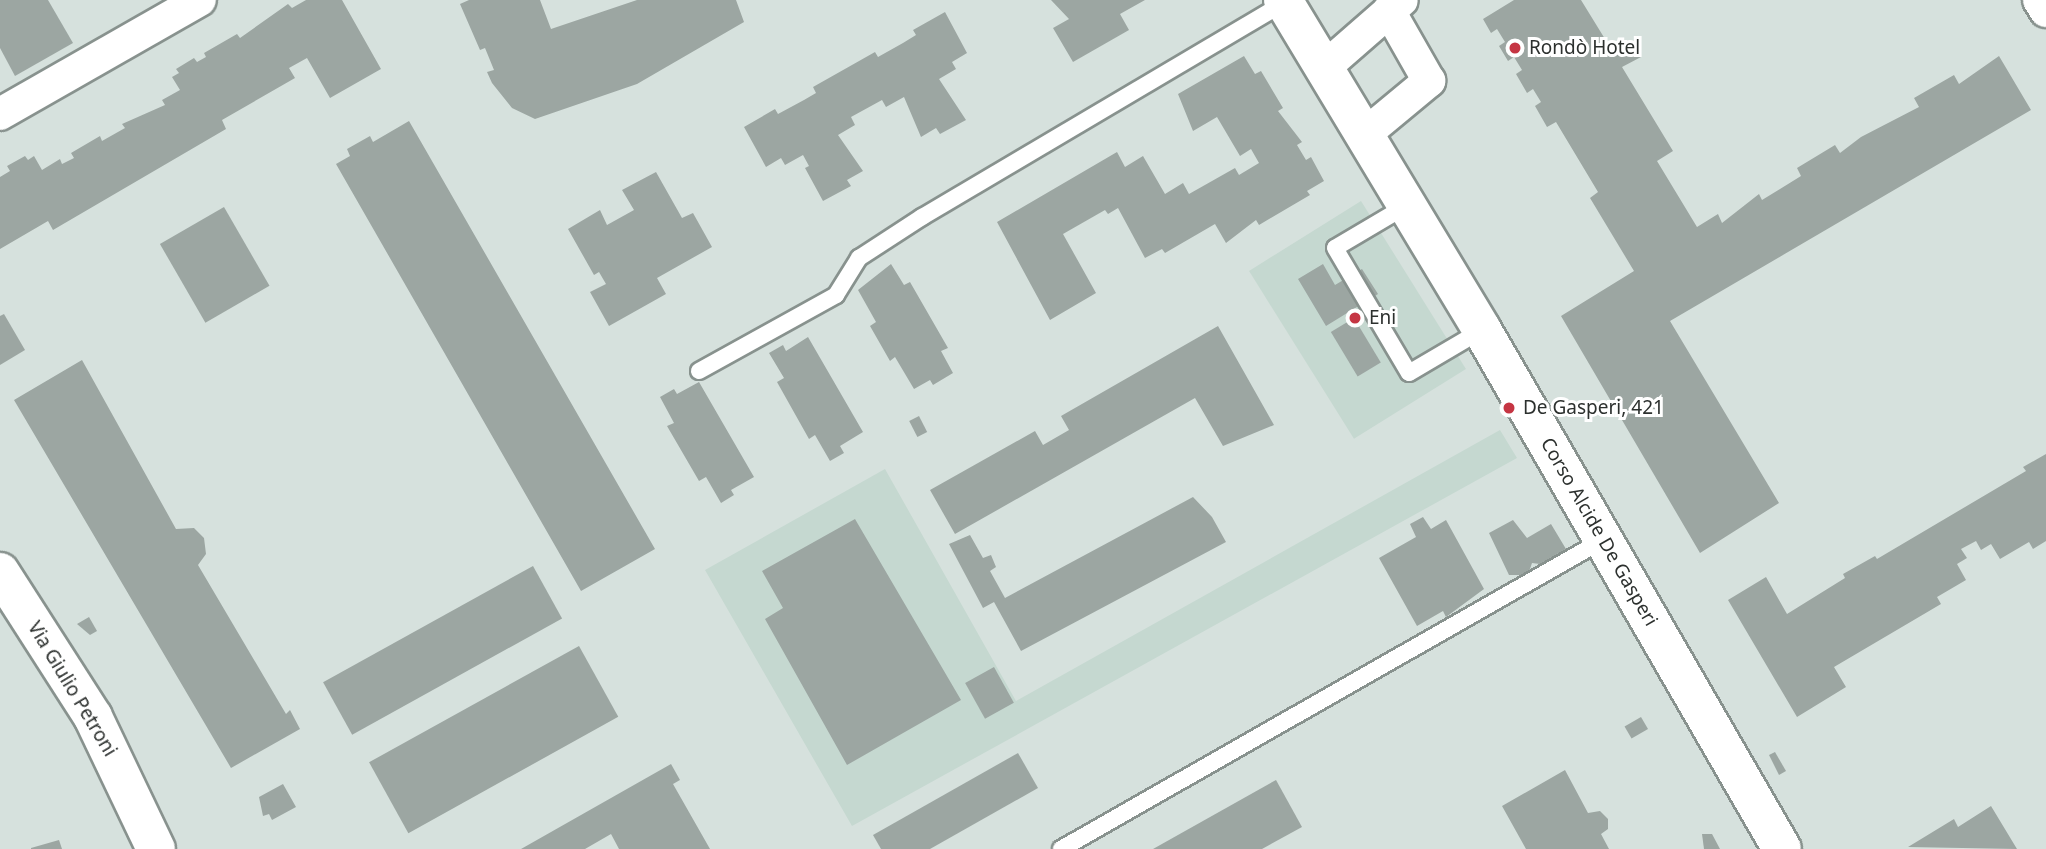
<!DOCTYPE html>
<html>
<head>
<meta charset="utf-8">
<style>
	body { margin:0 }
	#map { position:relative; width:2046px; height:849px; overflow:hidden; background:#d6e1dd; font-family:"Noto Sans",sans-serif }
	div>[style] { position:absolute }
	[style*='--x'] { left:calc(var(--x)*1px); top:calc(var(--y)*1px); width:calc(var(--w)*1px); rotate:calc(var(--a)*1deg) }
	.built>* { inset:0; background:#c5d8d0; transform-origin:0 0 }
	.building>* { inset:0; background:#9ca6a2; transform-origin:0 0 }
	.roads { filter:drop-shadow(2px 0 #88928e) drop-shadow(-2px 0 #88928e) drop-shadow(0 2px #88928e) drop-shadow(0 -2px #88928e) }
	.service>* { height:16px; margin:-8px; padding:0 8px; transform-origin:8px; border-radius:8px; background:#fff }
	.minor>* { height:32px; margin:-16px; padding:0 16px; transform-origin:16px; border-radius:16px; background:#fff }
	.tertiary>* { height:38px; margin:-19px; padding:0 19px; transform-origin:19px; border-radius:19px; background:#fff }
	.dots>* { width:19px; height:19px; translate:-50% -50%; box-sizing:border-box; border:4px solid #fff; border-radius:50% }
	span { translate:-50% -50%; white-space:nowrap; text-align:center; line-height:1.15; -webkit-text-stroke:6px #fff; paint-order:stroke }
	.poi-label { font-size:19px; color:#2c302e }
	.left { translate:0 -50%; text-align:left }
	.street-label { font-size:19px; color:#2c302e }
</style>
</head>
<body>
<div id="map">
	<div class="built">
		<div style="left:1361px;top:201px;width:198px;height:132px;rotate:58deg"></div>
		<div style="clip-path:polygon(1500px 430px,1517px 458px,852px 826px,705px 570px,885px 469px,1016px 701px)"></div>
	</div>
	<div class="building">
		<div style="clip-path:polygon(0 0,48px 0,73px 43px,15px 76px,0 48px)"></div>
		<div style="clip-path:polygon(306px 0,342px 0,381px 69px,330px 98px,307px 58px,289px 68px,295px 78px,222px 120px,226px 129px,53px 230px,48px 221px,0 249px,0 177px,10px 171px,7px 166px,25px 156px,28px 160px,34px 156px,42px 170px,60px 159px,62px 164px,74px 158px,71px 153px,100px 136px,102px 141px,125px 128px,122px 124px,165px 105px,162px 100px,180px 90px,172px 77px,179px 73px,176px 69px,194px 58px,197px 62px,206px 57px,204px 53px,237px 34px,240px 38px,288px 4px,292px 8px)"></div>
		<div style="clip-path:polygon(469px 0,540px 0,551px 29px,637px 0,736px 0,744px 22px,637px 84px,535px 119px,512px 108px,492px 83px,487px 72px,494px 70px,485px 48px,480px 50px,460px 4px)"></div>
		<div style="clip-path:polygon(1051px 0,1145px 0,1120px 14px,1129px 30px,1073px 62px,1053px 28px,1069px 19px)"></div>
		<div style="clip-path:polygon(1514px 0,1581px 0,1613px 52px,1632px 41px,1641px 57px,1622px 67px,1673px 151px,1657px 161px,1697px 227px,1718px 214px,1722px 223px,1759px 194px,1762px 200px,1801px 176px,1797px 168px,1835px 145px,1840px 153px,1861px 137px,1919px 107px,1914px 98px,1954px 75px,1959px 84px,1999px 56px,2031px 110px,1670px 321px,1779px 503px,1700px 553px,1561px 316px,1634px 271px,1590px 198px,1598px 192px,1556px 122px,1547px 127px,1535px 106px,1541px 102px,1533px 89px,1527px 93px,1516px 74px,1522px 70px,1514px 57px,1508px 61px,1499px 46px,1505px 42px,1497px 29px,1491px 33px,1483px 19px)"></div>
		<div style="clip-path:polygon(945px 12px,967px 53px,952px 62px,956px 69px,939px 79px,966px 120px,940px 134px,936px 128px,921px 137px,904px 97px,886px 107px,882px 100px,851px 117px,855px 125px,838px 135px,863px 171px,847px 180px,851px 186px,823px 201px,805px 168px,809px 166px,803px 155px,785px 165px,781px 158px,766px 167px,744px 127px,775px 109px,778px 114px,804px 100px,816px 93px,813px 87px,875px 52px,878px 57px,903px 43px,916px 35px,913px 30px)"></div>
		<div style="clip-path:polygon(1244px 56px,1255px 74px,1261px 71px,1283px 108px,1278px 111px,1302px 142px,1297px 145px,1306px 160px,1311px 157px,1324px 181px,1307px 191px,1310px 195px,1259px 225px,1256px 220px,1226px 243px,1215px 224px,1165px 253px,1162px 249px,1145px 258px,1118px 208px,1108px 214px,1105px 210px,1063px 234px,1096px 293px,1050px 320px,997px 222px,1117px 152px,1125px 167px,1143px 156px,1165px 194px,1183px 183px,1189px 194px,1235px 168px,1239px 175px,1259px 163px,1251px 149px,1240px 156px,1217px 117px,1193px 131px,1178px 94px)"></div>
		<div style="clip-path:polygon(409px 121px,655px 549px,581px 591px,336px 164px,350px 156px,347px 149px,370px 136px,373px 142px)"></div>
		<div style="clip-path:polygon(656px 172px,682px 218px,693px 213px,712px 247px,657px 278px,666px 294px,609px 326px,590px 292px,606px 284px,599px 272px,594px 275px,568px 229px,600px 210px,607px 225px,634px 210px,622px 190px)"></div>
		<div style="left:224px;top:207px;width:91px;height:74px;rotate:60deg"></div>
		<div style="clip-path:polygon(891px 264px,904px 285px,910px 282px,948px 348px,941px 351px,953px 373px,933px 385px,930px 380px,914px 389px,895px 357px,890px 361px,870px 326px,876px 322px,858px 290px)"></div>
		<div style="clip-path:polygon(1323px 264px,1335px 285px,1362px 269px,1378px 294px,1326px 326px,1298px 279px)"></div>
		<div style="clip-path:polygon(4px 314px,25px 350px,0 365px,0 316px)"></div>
		<div style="left:1354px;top:318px;width:52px;height:27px;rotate:59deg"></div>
		<div style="clip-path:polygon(1218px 326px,1274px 425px,1223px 446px,1195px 398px,955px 534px,930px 490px,1035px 431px,1043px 445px,1069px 430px,1061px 416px)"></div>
		<div style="clip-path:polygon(808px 337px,863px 432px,840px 446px,844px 453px,830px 461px,815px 435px,809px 439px,777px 382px,784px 378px,769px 353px,783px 345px,786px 351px)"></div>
		<div style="clip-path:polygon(82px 360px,176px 529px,194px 528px,204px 538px,206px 554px,198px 565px,286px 714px,290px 710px,300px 729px,231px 768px,14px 400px)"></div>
		<div style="clip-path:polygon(699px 382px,754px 477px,731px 490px,734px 495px,721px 503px,706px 477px,699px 481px,667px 426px,674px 423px,660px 397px,674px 389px,677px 394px)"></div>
		<div style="left:919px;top:416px;width:18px;height:11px;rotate:63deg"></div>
		<div style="clip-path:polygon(2046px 454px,2046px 541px,2033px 549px,2029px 542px,2000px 559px,1991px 544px,1981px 550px,1976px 541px,1961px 549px,1967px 558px,1957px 564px,1966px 580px,1937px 597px,1941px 604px,1834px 667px,1846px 687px,1797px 717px,1728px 600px,1766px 577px,1787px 614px,1845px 578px,1843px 574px,1875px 556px,1877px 559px,2026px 471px,2023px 467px)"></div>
		<div style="clip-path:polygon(1193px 497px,1212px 517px,1226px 542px,1021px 651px,994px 602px,983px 608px,949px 544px,970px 535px,983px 558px,991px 555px,996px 567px,990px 571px,1005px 598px)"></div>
		<div style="clip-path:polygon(1423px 517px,1431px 529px,1446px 520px,1484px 589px,1446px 617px,1443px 611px,1417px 626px,1379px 558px,1416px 537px,1410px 524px)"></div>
		<div style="clip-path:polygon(855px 519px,961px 700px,847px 765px,765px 619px,783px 608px,762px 571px)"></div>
		<div style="clip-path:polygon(1513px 520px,1527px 538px,1551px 524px,1566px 549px,1540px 564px,1532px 563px,1528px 575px,1509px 575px,1489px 533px)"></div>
		<div style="left:533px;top:566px;width:60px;height:240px;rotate:61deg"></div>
		<div style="clip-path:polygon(89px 617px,97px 631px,90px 635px,77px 624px)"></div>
		<div style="left:579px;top:646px;width:81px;height:240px;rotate:61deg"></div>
		<div style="left:994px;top:667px;width:41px;height:33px;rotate:61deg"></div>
		<div style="left:1641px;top:717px;width:14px;height:19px;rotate:60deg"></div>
		<div style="clip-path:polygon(1775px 752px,1786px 771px,1779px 775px,1769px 755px)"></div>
		<div style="clip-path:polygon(1018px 753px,1038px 788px,930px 849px,881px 849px,873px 835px)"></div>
		<div style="clip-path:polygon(671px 764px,680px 780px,673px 784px,710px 849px,619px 849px,611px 834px,585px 849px,521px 849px)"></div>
		<div style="clip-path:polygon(1565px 770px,1588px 813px,1600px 811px,1608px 819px,1608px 829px,1601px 834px,1609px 849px,1526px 849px,1502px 806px)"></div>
		<div style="clip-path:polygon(1276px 780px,1302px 827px,1262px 849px,1153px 849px)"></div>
		<div style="clip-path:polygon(283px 784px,296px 807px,272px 820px,269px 814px,263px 816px,259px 797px)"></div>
		<div style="clip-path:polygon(1991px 806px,2017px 849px,1908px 847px,1954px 819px,1958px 827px)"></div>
		<div style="clip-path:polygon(1702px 834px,1712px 834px,1720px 849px,1704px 849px)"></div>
		<div style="clip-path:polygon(59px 840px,62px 849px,31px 849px,31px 848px)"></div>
	</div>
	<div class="roads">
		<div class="service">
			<div style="--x:1406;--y:206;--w:82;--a:149.4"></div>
			<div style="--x:1335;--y:248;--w:145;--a:59.4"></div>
			<div style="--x:1409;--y:373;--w:85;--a:-30.5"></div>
			<div style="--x:699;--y:371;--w:157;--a:-29"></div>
			<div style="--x:836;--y:295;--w:44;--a:-58.1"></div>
			<div style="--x:859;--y:258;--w:75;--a:-33.1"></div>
			<div style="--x:922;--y:217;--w:421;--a:-30.6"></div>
			<div style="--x:1061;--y:849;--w:624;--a:-29.69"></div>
		</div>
		<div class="minor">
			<div style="--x:2039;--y:0;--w:13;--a:58"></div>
			<div style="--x:1324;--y:68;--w:103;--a:-41.1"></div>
			<div style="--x:0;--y:114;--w:230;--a:-29.7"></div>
			<div style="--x:1364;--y:135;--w:85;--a:-39.7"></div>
			<div style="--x:1429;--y:81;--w:81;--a:-119.7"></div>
		</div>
		<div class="tertiary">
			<div style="--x:1283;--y:0;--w:385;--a:58.9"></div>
			<div style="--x:1482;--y:330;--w:599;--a:59.97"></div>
			<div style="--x:0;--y:572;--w:172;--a:57.3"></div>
			<div style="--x:93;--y:717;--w:146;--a:64.5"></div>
		</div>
	</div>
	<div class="dots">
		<div style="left:1515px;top:48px;background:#c53543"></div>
		<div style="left:1355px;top:318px;background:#c53543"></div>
		<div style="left:1509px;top:408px;background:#c53543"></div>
	</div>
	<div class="poi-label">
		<span class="left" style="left:1529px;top:48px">Rondò Hotel</span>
		<span class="left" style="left:1369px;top:318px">Eni</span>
		<span class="left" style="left:1523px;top:408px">De Gasperi, 421</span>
	</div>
	<div class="street-label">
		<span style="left:1599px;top:532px;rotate:60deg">Corso Alcide De Gasperi</span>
		<span style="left:72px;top:689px;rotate:59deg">Via Giulio Petroni</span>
	</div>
</div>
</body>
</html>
